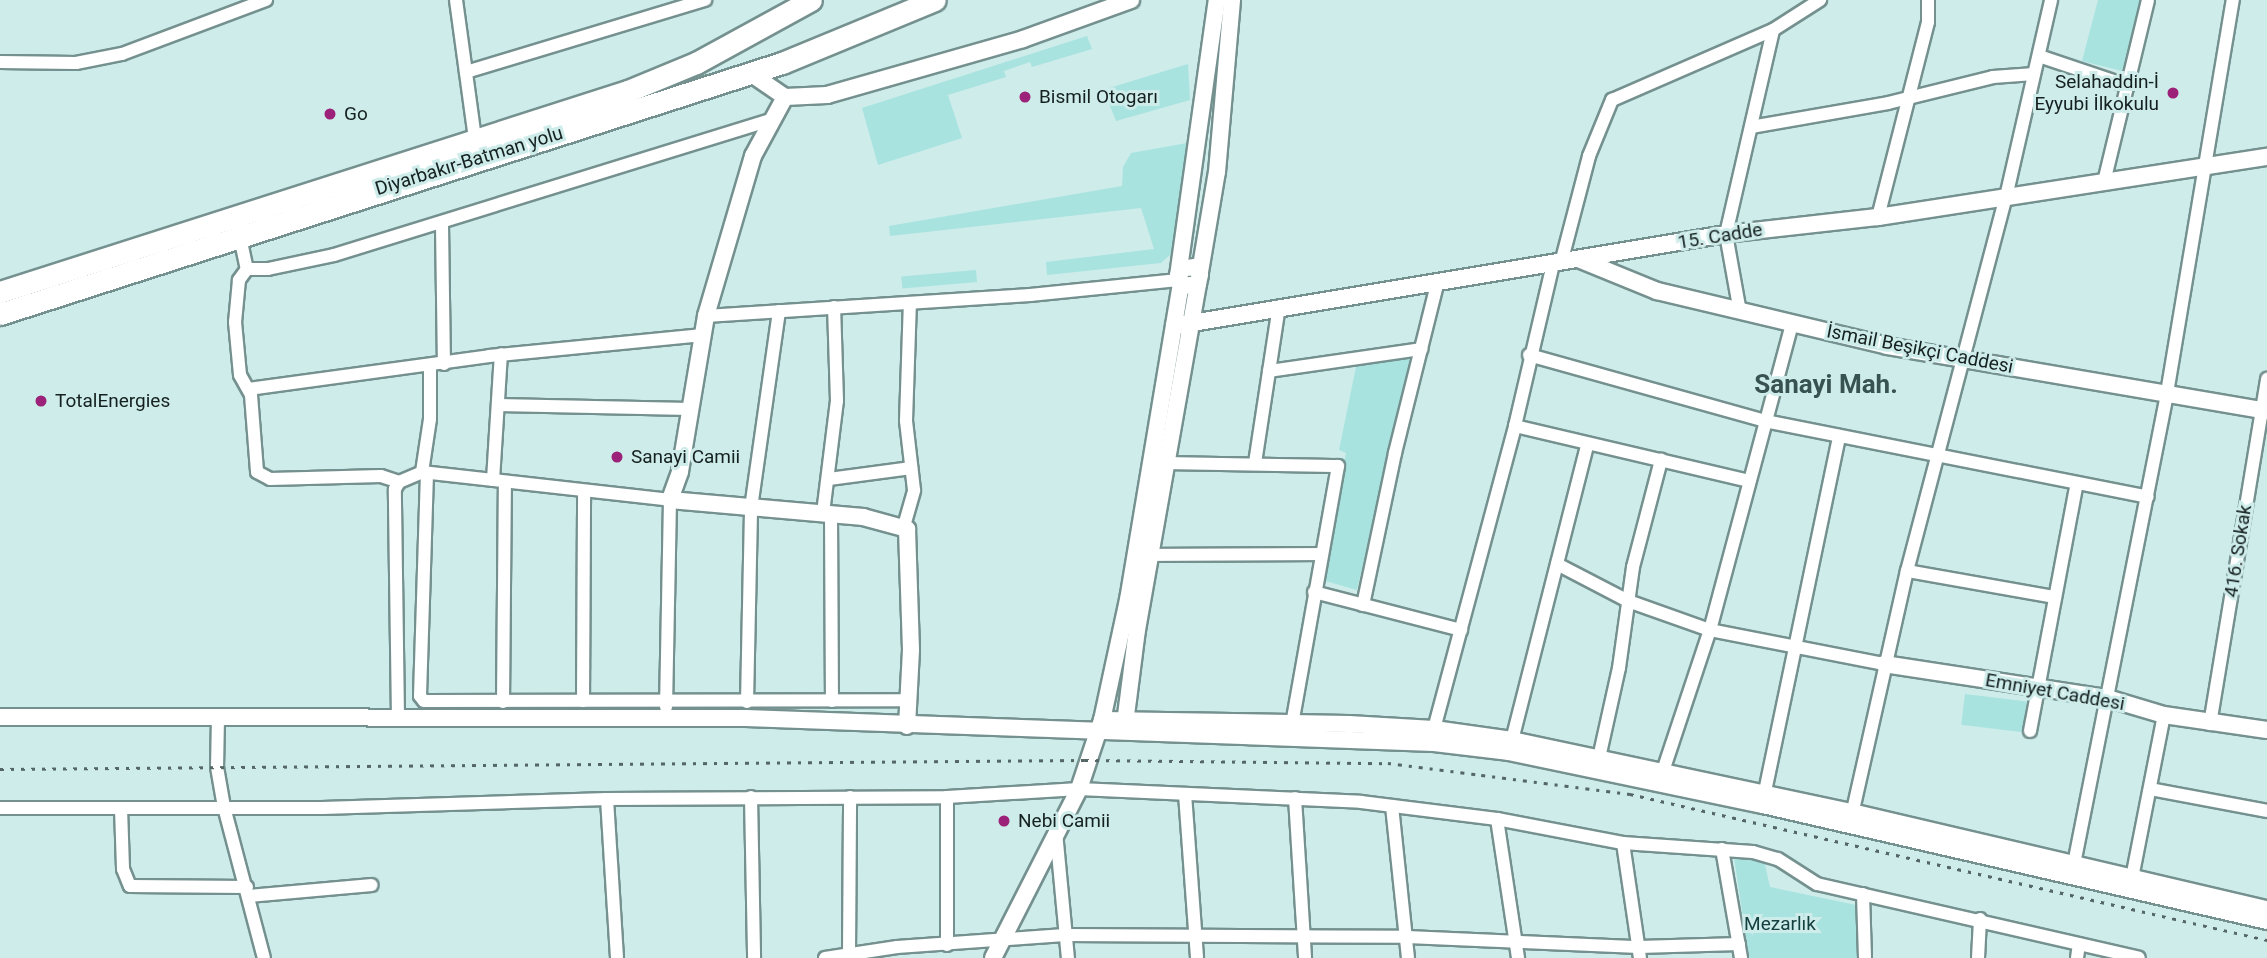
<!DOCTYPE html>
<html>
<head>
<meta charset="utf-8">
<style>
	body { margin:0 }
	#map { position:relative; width:2267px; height:958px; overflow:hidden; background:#cdecea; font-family:Roboto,sans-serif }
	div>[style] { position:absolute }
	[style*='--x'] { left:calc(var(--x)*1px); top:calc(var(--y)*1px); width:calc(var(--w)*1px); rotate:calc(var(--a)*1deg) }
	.green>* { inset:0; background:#a8e3e0; transform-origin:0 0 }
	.roads { filter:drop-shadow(2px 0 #75918f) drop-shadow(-2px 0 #75918f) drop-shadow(0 2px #75918f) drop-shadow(0 -2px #75918f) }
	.street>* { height:12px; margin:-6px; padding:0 6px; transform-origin:6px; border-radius:6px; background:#fff }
	.secondary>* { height:16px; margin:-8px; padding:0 8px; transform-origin:8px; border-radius:8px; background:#fff }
	.highway>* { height:21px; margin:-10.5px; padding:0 10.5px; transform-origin:10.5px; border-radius:10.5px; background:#fff }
	.rail>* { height:2.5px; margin-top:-1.25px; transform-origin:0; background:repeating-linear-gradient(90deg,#546665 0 3.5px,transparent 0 10.5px) }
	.dots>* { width:19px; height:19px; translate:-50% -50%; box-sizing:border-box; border:4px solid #cdecea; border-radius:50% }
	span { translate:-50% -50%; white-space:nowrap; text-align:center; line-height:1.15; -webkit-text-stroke:6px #cdecea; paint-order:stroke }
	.poi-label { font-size:19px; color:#152020 }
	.right { translate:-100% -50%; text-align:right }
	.left { translate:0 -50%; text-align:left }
	.street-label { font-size:19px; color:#152020 }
	.park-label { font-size:19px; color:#14403f }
	.district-label { font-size:26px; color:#385251; font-weight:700 }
</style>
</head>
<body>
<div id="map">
	<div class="green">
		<div style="clip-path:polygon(2098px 0,2140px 0,2122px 71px,2082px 61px)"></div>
		<div style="clip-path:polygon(1087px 36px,1092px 49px,1032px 67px,1030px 62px,1004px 71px,1006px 77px,948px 95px,962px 138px,878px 165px,862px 108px)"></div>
		<div style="clip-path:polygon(1188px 64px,1190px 100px,1116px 121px,1106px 96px,1109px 88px)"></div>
		<div style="clip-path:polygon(1187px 143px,1171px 254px,1161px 263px,1047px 275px,1046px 262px,1154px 249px,1141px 208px,890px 236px,889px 226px,1122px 186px,1123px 167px,1131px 153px)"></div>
		<div style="left:976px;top:270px;width:12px;height:75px;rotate:85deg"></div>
		<div style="clip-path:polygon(1411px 353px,1357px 590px,1322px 580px,1346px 453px,1339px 450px,1358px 357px)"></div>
		<div style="left:1965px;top:694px;width:62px;height:31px;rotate:7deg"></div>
		<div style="clip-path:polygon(1734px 857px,1764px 860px,1770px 887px,1856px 905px,1860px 958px,1749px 958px)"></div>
	</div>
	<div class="roads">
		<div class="street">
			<div style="--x:456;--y:0;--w:139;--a:82.2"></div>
			<div style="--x:2039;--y:56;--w:94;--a:18.6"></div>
			<div style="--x:0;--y:62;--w:76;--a:0.8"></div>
			<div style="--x:76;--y:63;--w:47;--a:-11.1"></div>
			<div style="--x:122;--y:54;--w:154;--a:-20.6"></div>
			<div style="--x:466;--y:72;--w:250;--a:-16.8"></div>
			<div style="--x:1751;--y:127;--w:139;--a:-9.9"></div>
			<div style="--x:1888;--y:103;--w:108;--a:-13.9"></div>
			<div style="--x:1993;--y:77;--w:41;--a:-4.2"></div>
			<div style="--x:2104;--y:182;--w:187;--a:-76.4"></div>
			<div style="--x:1878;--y:217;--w:201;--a:-75.6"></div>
			<div style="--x:1928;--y:22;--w:22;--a:-90"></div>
			<div style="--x:442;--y:225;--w:139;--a:89.2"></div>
			<div style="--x:240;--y:237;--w:33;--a:78"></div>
			<div style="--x:247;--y:269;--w:21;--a:0"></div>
			<div style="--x:268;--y:269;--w:67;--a:-12"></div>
			<div style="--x:334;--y:255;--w:456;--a:-17.2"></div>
			<div style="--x:1561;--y:263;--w:111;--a:-75.3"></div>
			<div style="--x:1589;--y:156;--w:61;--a:-67.7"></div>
			<div style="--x:1612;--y:100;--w:176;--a:-23.5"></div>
			<div style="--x:1773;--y:30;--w:56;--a:-32.6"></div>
			<div style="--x:247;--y:269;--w:14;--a:126"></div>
			<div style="--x:239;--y:280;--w:42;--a:95.4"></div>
			<div style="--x:235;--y:322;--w:53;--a:84.6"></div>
			<div style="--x:240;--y:375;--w:23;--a:61"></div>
			<div style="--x:251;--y:395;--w:77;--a:85.5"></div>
			<div style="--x:257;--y:472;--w:15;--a:28"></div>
			<div style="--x:270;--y:479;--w:111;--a:-1.5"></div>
			<div style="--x:381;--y:476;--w:19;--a:18"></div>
			<div style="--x:1740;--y:312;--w:79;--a:-100.2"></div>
			<div style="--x:1726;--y:234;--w:209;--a:-77"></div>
			<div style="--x:706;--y:316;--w:325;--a:-3.7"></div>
			<div style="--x:1030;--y:295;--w:149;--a:-5.8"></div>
			<div style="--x:1529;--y:355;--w:245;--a:15.6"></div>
			<div style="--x:1765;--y:421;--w:390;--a:11.2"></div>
			<div style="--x:1269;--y:371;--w:154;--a:-8.2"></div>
			<div style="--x:249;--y:389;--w:242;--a:-7.8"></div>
			<div style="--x:489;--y:356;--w:215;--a:-5.6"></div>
			<div style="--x:498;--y:405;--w:192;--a:1.2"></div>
			<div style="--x:1515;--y:426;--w:240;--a:13.2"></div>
			<div style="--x:1164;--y:463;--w:174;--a:1"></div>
			<div style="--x:1338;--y:466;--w:261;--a:100.1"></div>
			<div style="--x:1255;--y:463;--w:158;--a:-81.3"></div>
			<div style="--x:422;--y:472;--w:250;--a:6.4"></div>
			<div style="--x:670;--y:500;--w:207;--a:91.1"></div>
			<div style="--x:427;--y:473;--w:223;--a:91.8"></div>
			<div style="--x:420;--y:696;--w:6;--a:51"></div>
			<div style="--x:424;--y:701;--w:484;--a:-0.1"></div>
			<div style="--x:829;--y:479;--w:83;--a:-7.6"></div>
			<div style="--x:493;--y:480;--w:126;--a:-86.4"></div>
			<div style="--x:823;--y:513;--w:113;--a:-82.9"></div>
			<div style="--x:837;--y:401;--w:94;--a:-91.8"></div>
			<div style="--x:831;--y:514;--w:187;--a:89.7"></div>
			<div style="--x:904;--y:526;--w:37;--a:-74"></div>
			<div style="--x:914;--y:490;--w:69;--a:-96.6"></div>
			<div style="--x:906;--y:421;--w:118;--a:-88.1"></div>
			<div style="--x:1143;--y:555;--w:178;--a:-0.3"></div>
			<div style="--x:1557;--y:564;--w:80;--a:27.5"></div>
			<div style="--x:1628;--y:601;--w:87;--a:19.5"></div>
			<div style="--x:1710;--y:630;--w:177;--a:11.1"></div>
			<div style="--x:1907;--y:571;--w:150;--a:10"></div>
			<div style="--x:1314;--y:592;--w:152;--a:14.5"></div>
			<div style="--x:1363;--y:605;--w:155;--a:-78.1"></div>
			<div style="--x:1395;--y:453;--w:177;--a:-76"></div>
			<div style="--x:583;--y:701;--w:210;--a:-89.7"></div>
			<div style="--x:503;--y:702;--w:220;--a:-89.5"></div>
			<div style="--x:747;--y:702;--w:194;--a:-88.8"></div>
			<div style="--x:751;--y:508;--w:199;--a:-81.9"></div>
			<div style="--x:218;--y:717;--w:50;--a:91.1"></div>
			<div style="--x:217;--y:767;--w:41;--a:80.1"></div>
			<div style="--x:224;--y:807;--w:156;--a:75.2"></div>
			<div style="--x:398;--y:718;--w:229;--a:-90.8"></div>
			<div style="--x:395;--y:489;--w:8;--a:-60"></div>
			<div style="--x:399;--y:482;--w:25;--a:-23"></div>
			<div style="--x:422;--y:472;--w:54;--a:-81.4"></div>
			<div style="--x:430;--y:419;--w:53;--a:-90"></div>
			<div style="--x:2210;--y:724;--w:350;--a:-80.6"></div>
			<div style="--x:1434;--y:729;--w:314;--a:-75"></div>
			<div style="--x:1515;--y:426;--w:166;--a:-76.8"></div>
			<div style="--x:2030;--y:731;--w:252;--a:-79.3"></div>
			<div style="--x:1510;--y:748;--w:313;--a:-75.7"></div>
			<div style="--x:1599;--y:758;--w:92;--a:-77.5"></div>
			<div style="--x:1619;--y:668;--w:102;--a:-82.1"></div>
			<div style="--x:1633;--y:567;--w:111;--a:-75.3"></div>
			<div style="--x:1663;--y:771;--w:149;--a:-71.6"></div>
			<div style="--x:1710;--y:630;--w:317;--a:-75"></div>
			<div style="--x:2150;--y:789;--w:119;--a:10.6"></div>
			<div style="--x:1185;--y:794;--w:164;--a:85.8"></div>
			<div style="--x:751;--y:797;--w:161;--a:88.9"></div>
			<div style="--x:1295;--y:798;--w:160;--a:86.4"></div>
			<div style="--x:607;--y:799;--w:159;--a:86.4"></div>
			<div style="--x:1763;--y:801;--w:373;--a:-78.2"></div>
			<div style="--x:1392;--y:806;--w:153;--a:84"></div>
			<div style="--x:0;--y:808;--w:322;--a:0"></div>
			<div style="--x:322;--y:808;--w:285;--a:-1.8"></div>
			<div style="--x:607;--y:799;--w:340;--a:-0.3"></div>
			<div style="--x:947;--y:797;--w:132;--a:-3.5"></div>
			<div style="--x:1079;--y:789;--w:282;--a:2.6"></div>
			<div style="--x:1361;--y:802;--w:137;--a:7.1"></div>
			<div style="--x:1497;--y:819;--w:128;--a:10.8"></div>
			<div style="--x:1623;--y:843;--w:130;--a:4"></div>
			<div style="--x:1753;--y:852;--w:26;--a:16"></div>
			<div style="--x:1778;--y:859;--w:46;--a:32.7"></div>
			<div style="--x:1817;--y:884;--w:330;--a:12.9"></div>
			<div style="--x:121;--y:808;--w:61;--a:88.1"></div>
			<div style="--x:123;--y:869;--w:18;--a:68"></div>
			<div style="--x:130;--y:886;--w:117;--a:0.5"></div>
			<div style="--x:1497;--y:819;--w:141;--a:81.4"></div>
			<div style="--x:1851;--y:819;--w:254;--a:-77.3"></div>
			<div style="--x:1907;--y:571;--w:387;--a:-75.2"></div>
			<div style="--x:2006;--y:197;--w:202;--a:-77.1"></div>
			<div style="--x:1056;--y:832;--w:127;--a:84.6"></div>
			<div style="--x:1623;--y:843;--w:116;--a:81.6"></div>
			<div style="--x:1722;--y:849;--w:111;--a:80.1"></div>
			<div style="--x:2074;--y:864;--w:480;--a:-78.8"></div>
			<div style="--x:2167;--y:393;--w:399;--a:-80.5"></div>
			<div style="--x:2132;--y:878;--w:166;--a:-78.9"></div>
			<div style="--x:1863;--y:894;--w:64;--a:88.2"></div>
			<div style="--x:249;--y:896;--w:123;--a:-5.1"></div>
			<div style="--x:947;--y:945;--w:148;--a:-90"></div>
			<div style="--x:849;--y:954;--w:157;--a:-89.6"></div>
			<div style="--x:825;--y:958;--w:73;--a:-8.7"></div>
			<div style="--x:897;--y:947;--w:168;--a:-4.1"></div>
			<div style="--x:1065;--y:935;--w:342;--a:0.3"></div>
			<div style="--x:1407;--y:937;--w:232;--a:2.5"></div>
			<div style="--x:1639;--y:947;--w:100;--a:-1.7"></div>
			<div style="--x:1978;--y:958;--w:39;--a:-87"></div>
			<div style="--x:2077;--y:958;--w:14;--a:-82"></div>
		</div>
		<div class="secondary">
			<div style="--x:750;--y:73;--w:42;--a:34.4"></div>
			<div style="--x:785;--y:97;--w:42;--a:-2.7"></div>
			<div style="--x:827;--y:95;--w:204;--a:-15.9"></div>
			<div style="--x:1023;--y:39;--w:115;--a:-19.9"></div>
			<div style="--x:785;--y:97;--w:67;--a:118.5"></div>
			<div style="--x:753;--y:156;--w:167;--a:106.4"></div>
			<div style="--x:706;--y:316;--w:158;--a:99.5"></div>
			<div style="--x:680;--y:472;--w:30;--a:110"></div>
			<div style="--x:670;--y:500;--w:194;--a:5"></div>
			<div style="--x:863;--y:517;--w:46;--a:15.3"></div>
			<div style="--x:907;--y:529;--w:121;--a:88.1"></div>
			<div style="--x:911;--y:650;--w:76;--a:93"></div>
			<div style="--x:1581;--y:260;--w:82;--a:22.2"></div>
			<div style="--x:1657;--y:291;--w:236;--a:13.4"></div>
			<div style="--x:1887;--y:346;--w:386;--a:9.7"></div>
			<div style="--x:1180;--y:269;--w:15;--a:-8"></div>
			<div style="--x:1195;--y:267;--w:9;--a:58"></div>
			<div style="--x:1200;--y:275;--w:9;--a:103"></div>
			<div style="--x:1198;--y:284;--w:14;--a:172"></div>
			<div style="--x:1184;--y:286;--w:12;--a:-121"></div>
			<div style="--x:1178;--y:276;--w:279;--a:-82"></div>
			<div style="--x:1200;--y:272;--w:101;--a:-80.4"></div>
			<div style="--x:1217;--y:172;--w:173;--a:-85"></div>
			<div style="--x:1174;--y:326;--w:560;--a:-9.46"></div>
			<div style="--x:1726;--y:234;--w:153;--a:-6.4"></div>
			<div style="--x:1878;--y:217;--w:394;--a:-8.8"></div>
			<div style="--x:1884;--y:664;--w:226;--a:8.7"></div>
			<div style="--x:2107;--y:698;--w:59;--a:16.6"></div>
			<div style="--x:2164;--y:715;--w:104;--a:8.3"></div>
			<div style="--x:0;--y:717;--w:746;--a:0.08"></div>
			<div style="--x:746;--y:718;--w:688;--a:2.08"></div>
			<div style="--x:1434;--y:743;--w:76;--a:6.8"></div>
			<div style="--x:1509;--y:752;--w:259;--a:11.8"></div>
			<div style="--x:1763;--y:805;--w:517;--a:12.96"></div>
			<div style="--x:1102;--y:720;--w:247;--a:0.9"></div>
			<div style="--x:1349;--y:724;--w:85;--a:3.4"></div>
			<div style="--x:1434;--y:729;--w:79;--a:8"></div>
			<div style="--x:1512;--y:740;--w:348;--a:12"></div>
			<div style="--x:1852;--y:812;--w:426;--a:13.2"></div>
			<div style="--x:1124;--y:731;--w:102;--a:-82.7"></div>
			<div style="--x:1137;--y:630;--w:351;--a:-80"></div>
			<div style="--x:993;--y:958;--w:190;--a:-63"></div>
			<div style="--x:1079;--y:789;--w:73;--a:-71.6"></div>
			<div style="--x:1102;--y:720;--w:123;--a:-77.8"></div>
			<div style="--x:1128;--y:600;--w:320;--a:-80.5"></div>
		</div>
		<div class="highway">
			<div style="--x:0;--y:292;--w:659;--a:-17.75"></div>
			<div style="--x:628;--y:91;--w:74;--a:-22.4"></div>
			<div style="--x:696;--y:63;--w:131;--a:-28.7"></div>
			<div style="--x:0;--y:314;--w:821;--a:-17.8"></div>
			<div style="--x:782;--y:63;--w:165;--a:-22.4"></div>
		</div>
	</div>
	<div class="rail">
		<div style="--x:0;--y:769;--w:1085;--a:-0.48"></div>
		<div style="--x:1085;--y:760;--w:303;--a:0.6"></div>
		<div style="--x:1388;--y:763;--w:244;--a:7.3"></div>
		<div style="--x:1630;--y:794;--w:654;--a:12.91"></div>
	</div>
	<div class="dots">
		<div style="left:2173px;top:93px;background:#9c2179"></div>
		<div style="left:1025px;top:97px;background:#9c2179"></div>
		<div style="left:330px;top:114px;background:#9c2179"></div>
		<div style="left:41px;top:401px;background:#9c2179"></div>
		<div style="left:617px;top:457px;background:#9c2179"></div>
		<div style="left:1004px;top:821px;background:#9c2179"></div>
	</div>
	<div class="poi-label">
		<span class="right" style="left:2159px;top:93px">Selahaddin-İ<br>Eyyubi İlkokulu</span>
		<span class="left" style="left:1039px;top:97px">Bismil Otogarı</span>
		<span class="left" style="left:344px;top:114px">Go</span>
		<span class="left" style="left:55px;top:401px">TotalEnergies</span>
		<span class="left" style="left:631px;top:457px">Sanayi Camii</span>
		<span class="left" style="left:1018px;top:821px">Nebi Camii</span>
	</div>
	<div class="street-label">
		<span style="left:469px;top:161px;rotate:-17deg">Diyarbakır-Batman yolu</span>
		<span style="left:1720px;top:236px;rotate:-9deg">15. Cadde</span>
		<span style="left:1920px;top:349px;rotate:11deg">İsmail Beşikçi Caddesi</span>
		<span style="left:2238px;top:551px;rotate:-81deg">416. Sokak</span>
		<span style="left:2055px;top:692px;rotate:10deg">Emniyet Caddesi</span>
	</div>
	<div class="park-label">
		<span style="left:1780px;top:924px">Mezarlık</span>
	</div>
	<div class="district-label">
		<span style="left:1826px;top:385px">Sanayi Mah.</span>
	</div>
</div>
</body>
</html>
